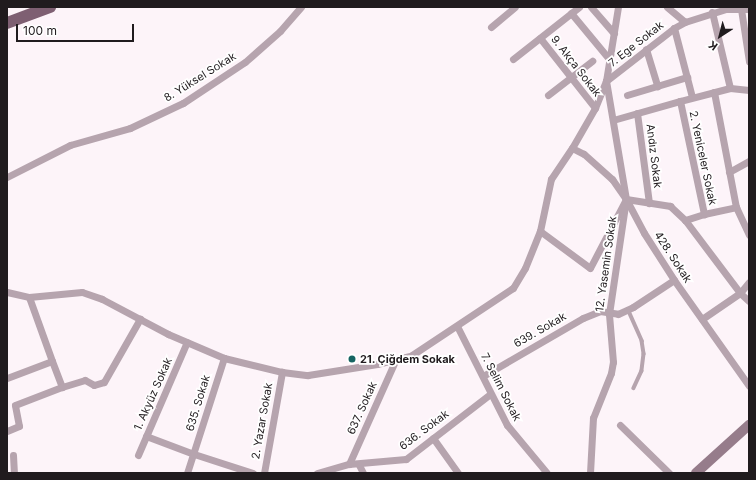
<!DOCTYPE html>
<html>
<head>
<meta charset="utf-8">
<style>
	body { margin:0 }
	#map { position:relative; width:756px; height:480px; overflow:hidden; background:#fdf4f9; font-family:Inter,sans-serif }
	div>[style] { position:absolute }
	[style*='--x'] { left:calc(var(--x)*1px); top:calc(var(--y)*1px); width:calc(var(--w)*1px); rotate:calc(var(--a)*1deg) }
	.service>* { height:3.5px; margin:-1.75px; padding:0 1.75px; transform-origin:1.75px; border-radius:1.75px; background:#b6a4ae }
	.minor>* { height:7px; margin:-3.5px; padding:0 3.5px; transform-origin:3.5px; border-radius:3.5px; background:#b6a4ae }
	.secondary>* { height:10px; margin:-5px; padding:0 5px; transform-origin:5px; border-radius:5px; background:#967c8b }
	.primary>* { height:12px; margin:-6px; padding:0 6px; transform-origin:6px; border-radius:6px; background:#7e5f72 }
	.dots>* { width:11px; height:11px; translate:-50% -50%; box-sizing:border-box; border:2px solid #fff; border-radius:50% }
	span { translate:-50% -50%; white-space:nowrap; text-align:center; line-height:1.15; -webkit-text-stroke:3.5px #fff; paint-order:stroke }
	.street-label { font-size:11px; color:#201b1e }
	.poi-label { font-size:11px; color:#201b1e; font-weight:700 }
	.left { translate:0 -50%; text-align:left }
	.frame { position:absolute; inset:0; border:8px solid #201b1e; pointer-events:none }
	.north { position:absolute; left:700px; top:16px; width:40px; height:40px; -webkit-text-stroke:3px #fff; paint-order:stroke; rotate:216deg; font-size:11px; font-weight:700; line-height:16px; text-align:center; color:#201b1e }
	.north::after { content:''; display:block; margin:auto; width:14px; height:18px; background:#201b1e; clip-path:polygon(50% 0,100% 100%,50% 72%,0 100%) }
	.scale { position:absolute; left:16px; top:24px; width:118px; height:18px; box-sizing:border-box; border:2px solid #201b1e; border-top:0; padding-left:5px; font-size:12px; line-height:14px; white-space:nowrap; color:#201b1e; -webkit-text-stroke:3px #fff; paint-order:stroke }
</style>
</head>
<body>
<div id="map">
	<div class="service">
		<div style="--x:628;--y:309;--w:35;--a:66"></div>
		<div style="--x:642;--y:341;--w:13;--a:81"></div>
		<div style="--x:644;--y:354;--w:17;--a:97"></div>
		<div style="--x:642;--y:371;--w:19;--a:115"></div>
	</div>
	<div class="minor">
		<div style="--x:591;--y:7;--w:35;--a:49"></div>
		<div style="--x:667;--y:7;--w:23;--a:40"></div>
		<div style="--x:741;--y:9;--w:53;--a:81.3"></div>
		<div style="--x:712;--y:12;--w:78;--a:76.7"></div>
		<div style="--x:571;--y:13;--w:61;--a:50.3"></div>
		<div style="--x:491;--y:27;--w:31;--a:-40"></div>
		<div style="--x:674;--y:28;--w:71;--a:75.4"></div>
		<div style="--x:540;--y:38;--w:89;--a:51.8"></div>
		<div style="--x:646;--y:49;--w:39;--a:73"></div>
		<div style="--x:513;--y:59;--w:84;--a:-38.2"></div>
		<div style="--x:606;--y:81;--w:86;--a:-37.9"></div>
		<div style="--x:674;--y:28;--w:13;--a:-29"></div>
		<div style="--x:685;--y:22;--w:43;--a:-17.6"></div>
		<div style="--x:726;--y:9;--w:23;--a:0"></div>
		<div style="--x:749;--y:90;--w:19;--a:-174"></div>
		<div style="--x:730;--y:88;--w:52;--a:165.4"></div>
		<div style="--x:680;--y:101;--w:116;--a:78"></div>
		<div style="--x:704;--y:214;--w:20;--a:162"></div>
		<div style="--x:685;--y:220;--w:91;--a:53"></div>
		<div style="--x:740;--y:293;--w:12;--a:42"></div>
		<div style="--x:714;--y:92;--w:117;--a:79.2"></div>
		<div style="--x:736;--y:207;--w:31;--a:65"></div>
		<div style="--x:548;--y:95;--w:56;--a:-37.7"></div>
		<div style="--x:627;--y:95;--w:63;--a:-16.7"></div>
		<div style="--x:637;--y:113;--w:91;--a:82.4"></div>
		<div style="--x:613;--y:120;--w:70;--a:-15.8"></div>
		<div style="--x:572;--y:148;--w:13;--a:27"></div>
		<div style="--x:584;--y:154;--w:38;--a:42"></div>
		<div style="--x:612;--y:179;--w:24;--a:55"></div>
		<div style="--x:626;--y:199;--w:38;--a:62"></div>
		<div style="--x:644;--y:233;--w:56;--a:57.4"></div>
		<div style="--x:674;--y:280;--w:130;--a:54.7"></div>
		<div style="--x:729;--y:172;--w:23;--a:-29"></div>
		<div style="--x:7;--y:177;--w:71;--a:-26.9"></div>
		<div style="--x:70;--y:145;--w:62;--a:-15.8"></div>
		<div style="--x:130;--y:128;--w:59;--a:-25.3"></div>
		<div style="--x:183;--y:103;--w:74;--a:-33.5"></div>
		<div style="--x:245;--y:62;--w:47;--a:-41.5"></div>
		<div style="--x:280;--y:31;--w:32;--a:-49"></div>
		<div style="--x:626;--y:199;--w:45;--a:9"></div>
		<div style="--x:670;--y:206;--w:21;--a:43"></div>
		<div style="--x:704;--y:214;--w:33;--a:-12"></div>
		<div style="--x:540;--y:231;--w:62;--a:36.5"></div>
		<div style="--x:590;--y:268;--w:78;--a:-62.4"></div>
		<div style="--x:626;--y:199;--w:120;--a:-99.6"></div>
		<div style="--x:7;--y:292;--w:23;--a:13"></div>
		<div style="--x:29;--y:297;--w:53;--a:-5.4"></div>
		<div style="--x:82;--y:292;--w:21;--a:19"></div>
		<div style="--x:102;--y:299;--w:75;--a:27.9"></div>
		<div style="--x:168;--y:334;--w:61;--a:23.2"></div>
		<div style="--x:224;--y:358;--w:60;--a:13.6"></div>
		<div style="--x:282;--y:372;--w:26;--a:7"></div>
		<div style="--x:308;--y:375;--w:70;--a:-9.1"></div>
		<div style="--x:377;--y:364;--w:36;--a:-14"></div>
		<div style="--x:412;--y:355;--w:121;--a:-33.6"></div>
		<div style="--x:513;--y:288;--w:23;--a:-59"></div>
		<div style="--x:525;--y:268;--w:40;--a:-68"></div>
		<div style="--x:540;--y:231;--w:53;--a:-78.1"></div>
		<div style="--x:551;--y:179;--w:37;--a:-56"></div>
		<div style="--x:572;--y:148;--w:46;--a:-60.1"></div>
		<div style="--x:595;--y:108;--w:29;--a:-68"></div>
		<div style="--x:606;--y:81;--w:75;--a:-80.8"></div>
		<div style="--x:702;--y:319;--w:46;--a:-34.4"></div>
		<div style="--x:740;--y:293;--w:14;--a:-51"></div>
		<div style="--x:457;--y:326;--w:111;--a:63.2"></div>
		<div style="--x:507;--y:425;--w:62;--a:50.2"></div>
		<div style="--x:52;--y:361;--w:28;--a:69"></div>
		<div style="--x:483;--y:376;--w:116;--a:-30.1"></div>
		<div style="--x:583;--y:318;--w:18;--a:-22"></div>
		<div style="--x:600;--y:311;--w:18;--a:9"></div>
		<div style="--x:618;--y:314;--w:17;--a:-25"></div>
		<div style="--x:633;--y:307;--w:49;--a:-33.4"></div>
		<div style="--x:7;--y:378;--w:48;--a:-20.7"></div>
		<div style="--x:52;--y:361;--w:68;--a:-109.8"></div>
		<div style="--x:620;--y:425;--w:69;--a:44.4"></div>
		<div style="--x:7;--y:431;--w:13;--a:-23"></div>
		<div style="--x:19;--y:426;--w:21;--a:-101"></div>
		<div style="--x:15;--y:405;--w:50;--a:-21"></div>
		<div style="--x:62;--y:387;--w:24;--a:-17"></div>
		<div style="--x:85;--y:380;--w:10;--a:29"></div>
		<div style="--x:94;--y:385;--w:10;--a:-17"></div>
		<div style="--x:104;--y:382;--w:73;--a:-60.3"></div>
		<div style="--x:146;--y:436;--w:51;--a:20.6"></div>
		<div style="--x:194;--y:454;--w:62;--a:17.9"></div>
		<div style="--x:433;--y:438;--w:43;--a:54.5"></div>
		<div style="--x:13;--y:455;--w:18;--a:87"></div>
		<div style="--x:138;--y:455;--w:123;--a:-66.6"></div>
		<div style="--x:349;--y:464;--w:113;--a:-65.9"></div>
		<div style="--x:359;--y:465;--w:9;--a:63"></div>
		<div style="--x:187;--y:473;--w:121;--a:-72.2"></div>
		<div style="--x:264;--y:473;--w:103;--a:-79.9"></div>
		<div style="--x:317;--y:473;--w:33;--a:-16"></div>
		<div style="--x:349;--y:464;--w:57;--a:-5"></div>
		<div style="--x:406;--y:459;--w:106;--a:-37.7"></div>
		<div style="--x:590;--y:473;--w:55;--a:-86.9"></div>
		<div style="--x:593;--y:418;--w:48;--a:-68.2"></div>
		<div style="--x:611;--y:373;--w:11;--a:-80"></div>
		<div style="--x:613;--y:362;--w:48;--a:-94.8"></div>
		<div style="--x:609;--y:314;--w:116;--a:-81.6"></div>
	</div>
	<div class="secondary">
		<div style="--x:696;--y:473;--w:72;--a:-42.2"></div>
	</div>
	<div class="primary">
		<div style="--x:7;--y:23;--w:46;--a:-20.4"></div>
	</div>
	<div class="dots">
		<div style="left:352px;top:359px;background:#156462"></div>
	</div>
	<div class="street-label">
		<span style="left:636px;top:44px;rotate:-38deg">7. Ege Sokak</span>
		<span style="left:576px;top:66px;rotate:52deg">9. Akça Sokak</span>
		<span style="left:200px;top:77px;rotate:-32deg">8. Yüksel Sokak</span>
		<span style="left:654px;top:156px;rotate:83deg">Andız Sokak</span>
		<span style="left:703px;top:158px;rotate:78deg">2. Yeniceler Sokak</span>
		<span style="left:673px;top:257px;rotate:57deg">428. Sokak</span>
		<span style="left:606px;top:264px;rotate:-82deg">12. Yasemin Sokak</span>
		<span style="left:540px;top:330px;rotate:-30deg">639. Sokak</span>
		<span style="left:501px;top:387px;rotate:63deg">7. Selim Sokak</span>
		<span style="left:153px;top:394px;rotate:-66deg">1. Akyüz Sokak</span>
		<span style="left:198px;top:403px;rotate:-73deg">635. Sokak</span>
		<span style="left:362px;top:408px;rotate:-66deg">637. Sokak</span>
		<span style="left:262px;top:421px;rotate:-80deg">2. Yazar Sokak</span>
		<span style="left:424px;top:430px;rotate:-37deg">636. Sokak</span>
	</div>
	<div class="poi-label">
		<span class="left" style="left:360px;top:359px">21. Çiğdem Sokak</span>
	</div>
	<div class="frame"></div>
	<div class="north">K</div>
	<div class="scale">100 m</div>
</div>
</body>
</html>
